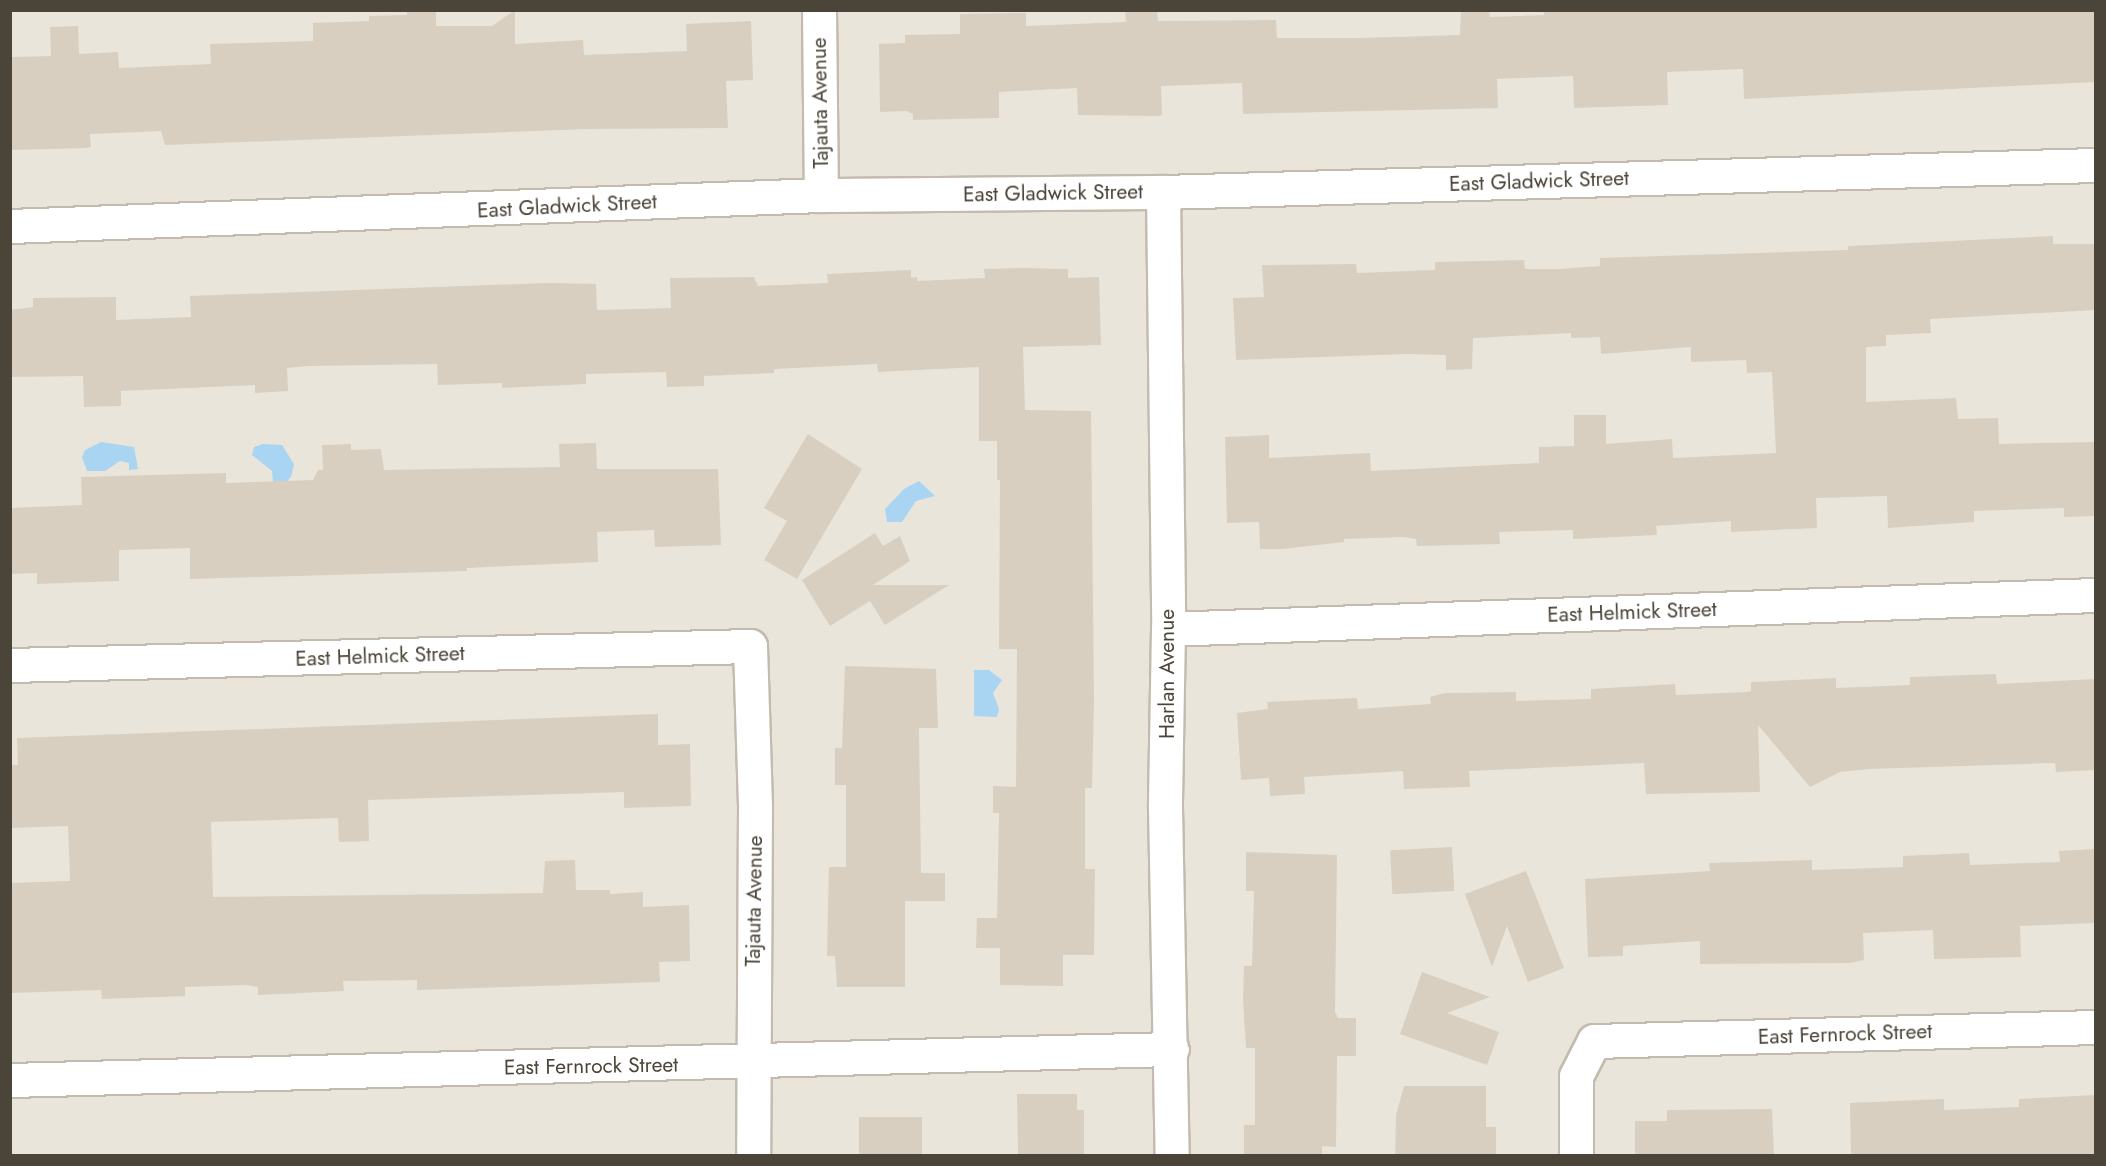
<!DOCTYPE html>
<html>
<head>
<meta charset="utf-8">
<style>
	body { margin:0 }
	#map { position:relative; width:2106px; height:1166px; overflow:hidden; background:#f6f3ec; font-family:Jost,sans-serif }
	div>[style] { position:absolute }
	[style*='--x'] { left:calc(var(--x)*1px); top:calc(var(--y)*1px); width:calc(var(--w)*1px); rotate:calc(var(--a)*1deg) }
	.residential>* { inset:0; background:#eae5da; transform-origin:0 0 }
	.water>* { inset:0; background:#a9d4f2 }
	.building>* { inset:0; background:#d8cfc1; transform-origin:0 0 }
	.roads { filter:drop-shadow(2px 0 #c2bbae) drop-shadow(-2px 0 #c2bbae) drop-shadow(0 2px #c2bbae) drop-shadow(0 -2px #c2bbae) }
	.minor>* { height:33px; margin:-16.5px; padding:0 16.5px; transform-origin:16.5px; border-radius:16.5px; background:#fff }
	span { translate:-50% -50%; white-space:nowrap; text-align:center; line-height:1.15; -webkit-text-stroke:4.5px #fff; paint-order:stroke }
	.street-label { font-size:21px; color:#4b4439 }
	.frame { position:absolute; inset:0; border:12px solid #4b4439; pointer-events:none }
</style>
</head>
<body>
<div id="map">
	<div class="residential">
		<div style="left:11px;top:11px;width:2084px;height:1144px"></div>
	</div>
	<div class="water">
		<div style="clip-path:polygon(101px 442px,134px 447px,138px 469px,129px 470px,129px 463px,120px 461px,105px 471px,87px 471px,82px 457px,85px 450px)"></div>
		<div style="clip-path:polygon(263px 444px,282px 445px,294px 464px,291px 477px,284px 484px,273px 482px,272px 471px,252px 455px,254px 447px)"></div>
		<div style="clip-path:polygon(919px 481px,935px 496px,916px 501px,902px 522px,887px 522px,885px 509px,904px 489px)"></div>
		<div style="clip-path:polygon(974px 670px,989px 670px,1002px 680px,993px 693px,999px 709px,997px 717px,974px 716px)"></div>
	</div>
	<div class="building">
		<div style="clip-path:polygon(407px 10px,436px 10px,436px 26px,492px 26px,515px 10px,515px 44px,583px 40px,584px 55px,687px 51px,686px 24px,751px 21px,753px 80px,726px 81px,728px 128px,588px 129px,165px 145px,161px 131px,90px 134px,91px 147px,86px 148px,10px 150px,10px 57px,51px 56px,50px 27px,78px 26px,79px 54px,118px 52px,119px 68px,211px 64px,210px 44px,313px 41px,313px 23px,369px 21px,369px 16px,407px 15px)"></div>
		<div style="clip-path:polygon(1125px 10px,1157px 10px,1158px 21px,1276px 20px,1277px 38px,1358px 38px,1460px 35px,1461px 10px,1489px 10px,1490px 17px,1544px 15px,1544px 10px,2096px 10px,2096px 82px,1744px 99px,1743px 69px,1667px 72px,1668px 105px,1574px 108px,1573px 76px,1497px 79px,1498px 108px,1243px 114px,1242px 83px,1161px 86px,1162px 115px,1158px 116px,1078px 115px,1077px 88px,999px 92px,999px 118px,913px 120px,913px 114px,906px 111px,880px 112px,879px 44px,905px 43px,905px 35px,960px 34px,960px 14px,1026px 13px,1026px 26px,1126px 22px)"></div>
		<div style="clip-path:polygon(2053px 236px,2053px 244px,2096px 244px,2096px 310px,1930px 319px,1931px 333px,1886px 335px,1886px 346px,1866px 347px,1866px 402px,1956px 398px,1958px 419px,1998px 418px,1999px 444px,2096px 442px,2096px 516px,2064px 517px,2064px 508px,1974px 511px,1974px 522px,1888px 528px,1887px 496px,1816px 498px,1817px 528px,1731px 532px,1731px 521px,1656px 526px,1657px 535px,1573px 539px,1573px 530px,1499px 532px,1500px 544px,1417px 546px,1416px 539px,1404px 537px,1344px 539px,1344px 542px,1283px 549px,1260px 549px,1259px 522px,1227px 523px,1225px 437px,1269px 435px,1269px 458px,1370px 453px,1371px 471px,1539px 463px,1539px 447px,1574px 446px,1574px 415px,1606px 415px,1606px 444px,1672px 439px,1673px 458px,1776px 453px,1772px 372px,1747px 373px,1746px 360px,1691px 362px,1691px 347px,1601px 354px,1600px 337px,1571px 338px,1571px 333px,1473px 338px,1472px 369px,1446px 370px,1446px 355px,1407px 354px,1236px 360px,1233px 298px,1264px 297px,1262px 265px,1356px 264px,1357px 273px,1435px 270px,1435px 262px,1524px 260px,1525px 269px,1560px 269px,1600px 266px,1600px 258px,1848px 250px,1848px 246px)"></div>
		<div style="clip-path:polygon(1022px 268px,1068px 269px,1068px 278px,1099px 277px,1101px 345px,1023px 347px,1025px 410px,1091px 411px,1094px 700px,1092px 788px,1085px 788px,1085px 869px,1095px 869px,1094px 955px,1063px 955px,1063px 986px,1000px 985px,1000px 948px,976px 948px,977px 918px,997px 918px,999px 813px,993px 813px,993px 786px,1016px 787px,1017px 649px,999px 649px,1000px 480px,997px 480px,997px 441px,979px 441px,979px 367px,878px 372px,877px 364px,774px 369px,774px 373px,704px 376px,704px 386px,667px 387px,666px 372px,586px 374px,586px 384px,502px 388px,502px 383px,438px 385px,437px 364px,308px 366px,287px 368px,288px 391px,255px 393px,255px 385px,121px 391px,121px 406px,84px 407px,83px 376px,10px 377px,10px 310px,33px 307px,33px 298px,116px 297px,116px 320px,191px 317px,190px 296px,547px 283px,596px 284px,597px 310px,671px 308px,670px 278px,754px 277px,758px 286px,828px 283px,827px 274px,911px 270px,911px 278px,917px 277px,917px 281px,985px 278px,984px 269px)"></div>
		<div style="clip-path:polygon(808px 434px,862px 469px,797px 579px,764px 560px,787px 521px,764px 508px)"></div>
		<div style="clip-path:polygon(596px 443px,597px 469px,718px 469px,721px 545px,655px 547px,654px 530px,597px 532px,598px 562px,467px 568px,467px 571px,190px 579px,190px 548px,119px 550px,119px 581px,37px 584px,37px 573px,10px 574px,10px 508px,82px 505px,81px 477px,226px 473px,226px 483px,313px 480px,318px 470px,323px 470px,322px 445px,351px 444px,351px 450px,381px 449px,384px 470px,560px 467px,559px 444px)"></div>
		<div style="clip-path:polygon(875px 533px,883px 546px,900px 536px,910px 561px,873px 585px,949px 585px,885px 625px,870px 601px,830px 626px,802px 580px)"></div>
		<div style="clip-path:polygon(845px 666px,936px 669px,938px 728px,919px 728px,921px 873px,945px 873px,945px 901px,905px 901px,905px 987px,837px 987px,835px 956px,827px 956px,829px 867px,846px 867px,846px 785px,835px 785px,835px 748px,842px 748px)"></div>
		<div style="clip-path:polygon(1996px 674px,1997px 684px,2096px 679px,2096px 770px,2056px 772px,2055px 763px,1869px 769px,1840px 772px,1810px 787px,1758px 725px,1760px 792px,1646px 794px,1644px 763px,1469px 771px,1470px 787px,1404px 789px,1403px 771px,1304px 777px,1305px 794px,1270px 796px,1269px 778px,1241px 780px,1237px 713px,1268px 709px,1267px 702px,1357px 698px,1358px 709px,1431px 704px,1430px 697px,1445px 693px,1516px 692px,1516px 701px,1591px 699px,1591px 689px,1675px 684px,1676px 695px,1746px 692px,1751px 691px,1751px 682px,1836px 678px,1836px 688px,1910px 685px,1910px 677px)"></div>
		<div style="clip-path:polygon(658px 714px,658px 745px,690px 744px,691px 806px,624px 808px,624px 792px,368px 800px,369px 841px,339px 842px,338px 818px,211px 822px,213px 897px,543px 893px,545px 861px,575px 860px,576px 890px,610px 890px,610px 894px,643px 892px,643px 907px,689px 905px,690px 961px,659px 962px,660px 982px,417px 990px,417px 980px,343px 981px,344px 991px,258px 995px,258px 987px,247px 985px,185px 987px,185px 996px,102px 999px,101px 990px,10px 993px,10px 883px,70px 881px,68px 826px,10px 828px,10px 765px,18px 765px,17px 738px)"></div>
		<div style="left:1452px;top:847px;width:44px;height:62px;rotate:87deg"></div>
		<div style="clip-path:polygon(2096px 849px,2096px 923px,2020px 926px,2021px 957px,1934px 959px,1933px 930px,1863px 933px,1864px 960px,1850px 963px,1700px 964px,1700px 941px,1623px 946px,1623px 956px,1588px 957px,1585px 879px,1710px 871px,1709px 863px,1812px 860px,1812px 870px,1903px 867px,1903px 856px,1969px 853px,1970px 865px,2060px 862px,2059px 851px)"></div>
		<div style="clip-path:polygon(1246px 852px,1337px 855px,1335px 1012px,1338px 1018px,1356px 1018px,1356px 1056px,1337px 1056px,1336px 1147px,1322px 1146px,1322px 1155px,1244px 1155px,1244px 1125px,1255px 1125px,1255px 1048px,1246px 1048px,1243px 1000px,1244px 966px,1252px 966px,1254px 891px,1246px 891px)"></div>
		<div style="clip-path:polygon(1526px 871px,1564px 968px,1528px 982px,1507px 926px,1492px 967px,1465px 894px)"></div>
		<div style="clip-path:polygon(1422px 972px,1490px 997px,1447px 1013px,1499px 1032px,1487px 1065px,1400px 1034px)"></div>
		<div style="clip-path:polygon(1404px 1086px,1486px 1086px,1486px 1127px,1496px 1127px,1496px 1155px,1395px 1155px,1396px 1115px)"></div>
		<div style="clip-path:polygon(1017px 1094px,1077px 1094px,1077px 1110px,1084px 1110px,1084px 1155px,1018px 1155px)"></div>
		<div style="clip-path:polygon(2096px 1095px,2096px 1155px,1851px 1155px,1850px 1103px,1944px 1099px,1944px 1110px,2019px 1107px,2019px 1099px)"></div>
		<div style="clip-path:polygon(1772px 1109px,1774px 1155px,1635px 1155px,1635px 1121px,1667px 1121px,1667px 1110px)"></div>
		<div style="left:859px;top:1117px;width:63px;height:38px"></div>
	</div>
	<div class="roads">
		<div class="minor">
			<div style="--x:819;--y:10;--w:185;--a:89.4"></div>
			<div style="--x:1163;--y:192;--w:437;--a:89.3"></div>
			<div style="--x:1168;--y:629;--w:178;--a:91"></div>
			<div style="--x:1165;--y:807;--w:349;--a:88.9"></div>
			<div style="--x:10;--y:226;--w:812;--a:-2.19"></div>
			<div style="--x:821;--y:195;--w:342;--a:-0.5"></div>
			<div style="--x:1163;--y:192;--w:933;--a:-1.66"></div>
			<div style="--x:1168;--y:629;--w:929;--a:-2.1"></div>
			<div style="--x:10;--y:665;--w:740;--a:-1.47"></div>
			<div style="--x:750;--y:646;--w:160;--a:88.2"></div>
			<div style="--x:755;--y:806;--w:350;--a:90.3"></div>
			<div style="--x:10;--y:1080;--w:1162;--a:-1.53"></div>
			<div style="--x:1576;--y:1156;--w:80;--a:-90"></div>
			<div style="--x:1576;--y:1076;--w:39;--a:-63"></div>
			<div style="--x:1594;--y:1041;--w:502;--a:-1.6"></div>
		</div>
	</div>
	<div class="street-label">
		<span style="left:820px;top:103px;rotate:-91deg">Tajauta Avenue</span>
		<span style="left:1539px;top:181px;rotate:-2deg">East Gladwick Street</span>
		<span style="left:1053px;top:193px;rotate:-1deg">East Gladwick Street</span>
		<span style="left:567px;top:206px;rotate:-3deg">East Gladwick Street</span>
		<span style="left:1632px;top:612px;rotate:-2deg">East Helmick Street</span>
		<span style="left:380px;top:656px;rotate:-2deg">East Helmick Street</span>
		<span style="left:1167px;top:674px;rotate:-90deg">Harlan Avenue</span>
		<span style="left:754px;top:901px;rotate:-89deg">Tajauta Avenue</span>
		<span style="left:1845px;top:1034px;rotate:-2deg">East Fernrock Street</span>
		<span style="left:591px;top:1066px;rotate:-1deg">East Fernrock Street</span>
	</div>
	<div class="frame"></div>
</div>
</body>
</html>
